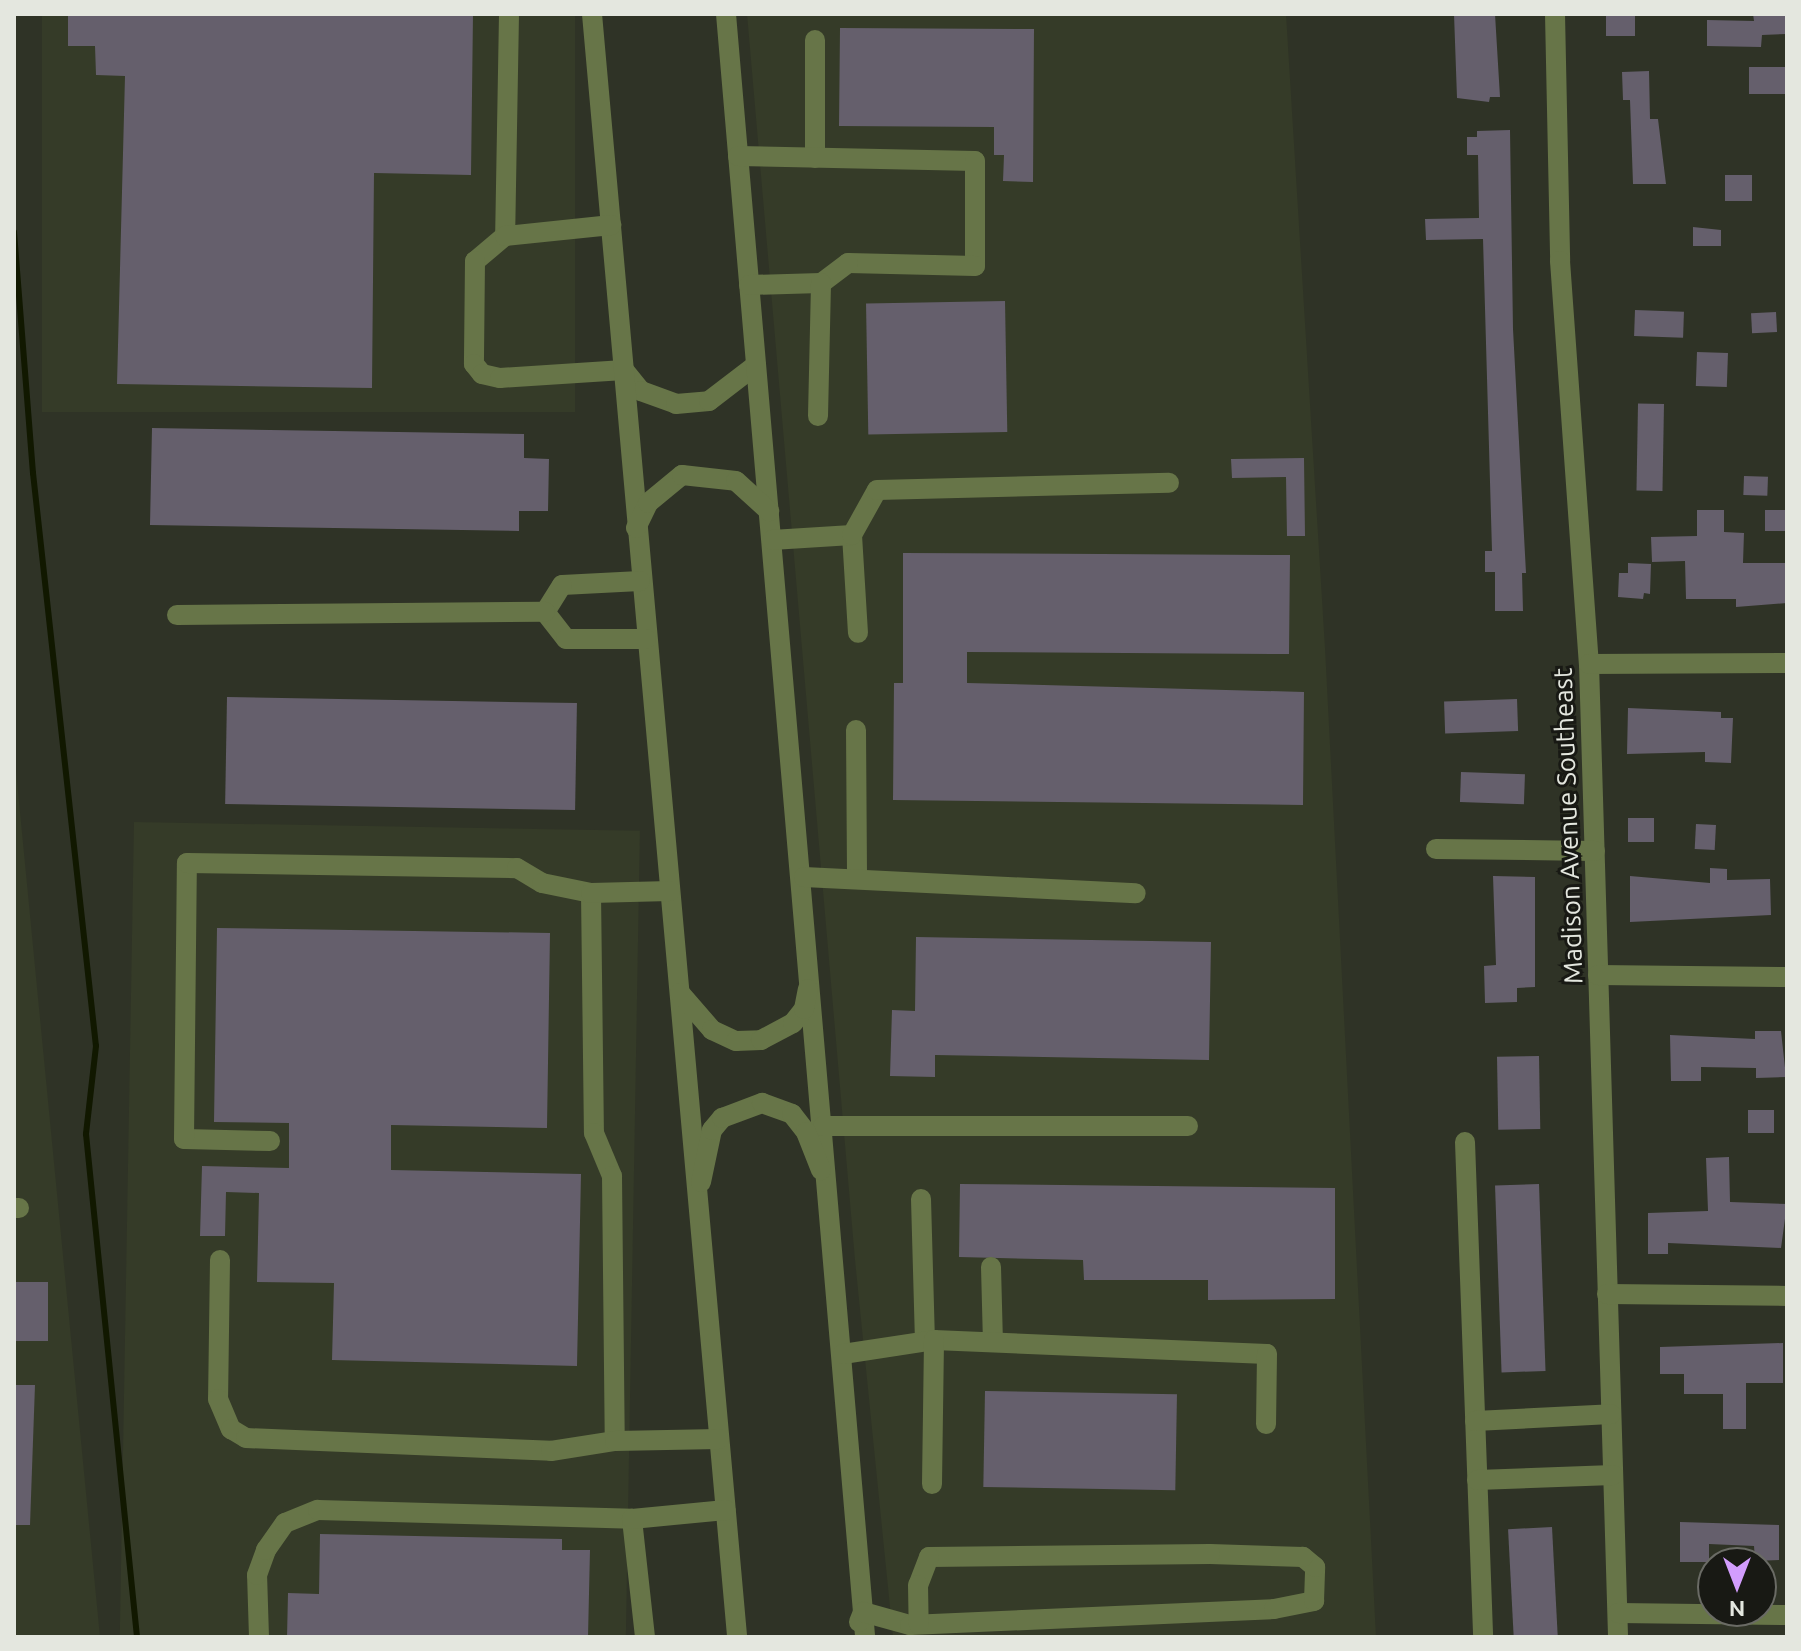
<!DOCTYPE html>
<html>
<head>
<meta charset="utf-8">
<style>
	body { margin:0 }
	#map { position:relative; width:1801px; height:1651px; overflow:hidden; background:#2f3326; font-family:Ubuntu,sans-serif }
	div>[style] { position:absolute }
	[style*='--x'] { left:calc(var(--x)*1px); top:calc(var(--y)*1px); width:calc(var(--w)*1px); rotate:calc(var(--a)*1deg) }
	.built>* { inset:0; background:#353b28; transform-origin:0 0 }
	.stream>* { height:6px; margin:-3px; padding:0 3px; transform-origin:3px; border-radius:3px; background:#111800 }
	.building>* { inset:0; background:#655f6c; transform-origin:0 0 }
	.minor>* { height:20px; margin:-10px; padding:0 10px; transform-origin:10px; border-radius:10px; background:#677548 }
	span { translate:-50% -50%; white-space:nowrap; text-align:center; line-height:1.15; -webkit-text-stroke:6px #181914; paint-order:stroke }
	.street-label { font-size:26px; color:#e4e7df }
	.frame { position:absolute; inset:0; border:16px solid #e4e7df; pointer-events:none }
	.north { position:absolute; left:1697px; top:1547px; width:80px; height:80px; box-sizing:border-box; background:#181914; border:2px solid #6a6b65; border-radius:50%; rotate:180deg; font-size:22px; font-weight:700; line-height:32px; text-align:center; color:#e4e7df }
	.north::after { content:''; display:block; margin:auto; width:28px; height:36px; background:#d29dfd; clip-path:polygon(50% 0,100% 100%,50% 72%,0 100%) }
</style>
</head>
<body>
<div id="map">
	<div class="built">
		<div style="left:42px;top:14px;width:533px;height:398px"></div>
		<div style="clip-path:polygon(747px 14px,1286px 14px,1325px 648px,1376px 1637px,893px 1637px,855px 1260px)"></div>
		<div style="clip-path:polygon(14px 750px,100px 1637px,14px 1637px)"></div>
		<div style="left:134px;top:822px;width:506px;height:817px;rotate:1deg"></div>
	</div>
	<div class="stream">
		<div style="--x:14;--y:232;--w:242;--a:85.5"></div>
		<div style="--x:33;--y:473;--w:576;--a:83.73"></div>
		<div style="--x:96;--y:1046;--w:89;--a:96.5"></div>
		<div style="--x:86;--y:1134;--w:506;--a:84.21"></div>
	</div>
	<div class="building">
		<div style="clip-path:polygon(68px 14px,473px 14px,471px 175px,374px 173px,372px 388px,117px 384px,125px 76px,96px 75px,95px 46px,68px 46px)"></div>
		<div style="clip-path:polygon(1454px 14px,1495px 14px,1500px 97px,1490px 97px,1489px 102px,1457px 98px)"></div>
		<div style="left:1606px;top:14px;width:29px;height:22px"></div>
		<div style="clip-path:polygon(1753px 14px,1787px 14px,1787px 34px,1762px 35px,1761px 47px,1707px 46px,1707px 20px,1754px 21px)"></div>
		<div style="clip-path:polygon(840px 28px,1034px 29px,1033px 182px,1003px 181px,1004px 155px,994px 155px,994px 127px,839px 126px)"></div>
		<div style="left:1749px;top:67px;width:38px;height:27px"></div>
		<div style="clip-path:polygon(1649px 71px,1650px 119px,1658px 119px,1666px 184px,1633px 184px,1630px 100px,1623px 100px,1622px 72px)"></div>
		<div style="clip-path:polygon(1510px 130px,1513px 329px,1526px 573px,1522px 573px,1523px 611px,1495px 611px,1495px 572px,1485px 572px,1485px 551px,1492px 551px,1483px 239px,1426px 240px,1425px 219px,1479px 218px,1478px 155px,1467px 155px,1467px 137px,1477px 137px,1477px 131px)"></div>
		<div style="left:1725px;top:175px;width:27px;height:26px"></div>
		<div style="clip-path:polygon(1693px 227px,1721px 230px,1721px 246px,1693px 246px)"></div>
		<div style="left:1005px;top:301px;width:131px;height:139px;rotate:89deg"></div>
		<div style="left:1635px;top:310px;width:49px;height:26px;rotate:2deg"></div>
		<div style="left:1776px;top:312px;width:20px;height:25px;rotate:87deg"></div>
		<div style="left:1697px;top:352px;width:31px;height:34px;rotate:2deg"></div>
		<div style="left:1664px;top:404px;width:87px;height:26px;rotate:91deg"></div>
		<div style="clip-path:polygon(152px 428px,524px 434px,524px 458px,549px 459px,548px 511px,519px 511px,519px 531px,150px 525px)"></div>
		<div style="clip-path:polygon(1304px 458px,1305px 536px,1287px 536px,1286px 477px,1232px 478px,1231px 459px)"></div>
		<div style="left:1744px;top:476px;width:24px;height:19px;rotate:2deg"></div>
		<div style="clip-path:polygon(1697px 510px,1724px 510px,1724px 532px,1744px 533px,1743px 563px,1787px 563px,1787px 603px,1736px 607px,1736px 599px,1686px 599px,1685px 561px,1652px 562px,1651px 537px,1697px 536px)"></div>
		<div style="left:1765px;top:510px;width:22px;height:21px"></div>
		<div style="clip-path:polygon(903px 553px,1290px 555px,1289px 654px,967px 652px,967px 683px,1304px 692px,1303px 805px,893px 800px,894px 683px,903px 683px)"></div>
		<div style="clip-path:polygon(1628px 563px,1651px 564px,1650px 594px,1644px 593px,1643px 599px,1618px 597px,1619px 573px,1628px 573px)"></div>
		<div style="left:227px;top:697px;width:350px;height:107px;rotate:1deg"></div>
		<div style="left:1517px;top:699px;width:32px;height:73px;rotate:88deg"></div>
		<div style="clip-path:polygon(1628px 708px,1721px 712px,1721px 718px,1733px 718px,1731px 763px,1705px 762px,1705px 752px,1627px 754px)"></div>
		<div style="left:1461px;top:772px;width:64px;height:30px;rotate:2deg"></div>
		<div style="left:1628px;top:818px;width:26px;height:24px"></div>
		<div style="left:1696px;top:824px;width:20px;height:25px;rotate:3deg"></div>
		<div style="clip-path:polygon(1710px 868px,1727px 869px,1727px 880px,1770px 879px,1771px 915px,1630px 922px,1630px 876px,1710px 883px)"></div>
		<div style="clip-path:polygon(1493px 876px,1535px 877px,1535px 987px,1517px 988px,1517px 1002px,1485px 1003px,1484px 966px,1496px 965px)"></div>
		<div style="clip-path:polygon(217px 928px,550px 933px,547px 1128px,391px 1125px,391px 1170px,581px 1174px,577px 1366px,332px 1360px,334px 1283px,257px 1282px,259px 1193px,226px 1192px,225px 1236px,200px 1236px,202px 1166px,289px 1168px,289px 1123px,214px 1122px)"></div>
		<div style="clip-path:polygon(916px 937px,1211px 942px,1209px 1060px,935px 1055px,935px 1077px,890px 1076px,892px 1010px,915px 1011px)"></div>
		<div style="clip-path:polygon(1755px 1031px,1781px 1031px,1786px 1077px,1756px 1078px,1756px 1068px,1701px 1067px,1701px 1081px,1671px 1081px,1670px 1035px,1755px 1039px)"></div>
		<div style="left:1539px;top:1056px;width:73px;height:42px;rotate:89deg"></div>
		<div style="left:1748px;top:1110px;width:26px;height:23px"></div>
		<div style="clip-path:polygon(1729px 1157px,1730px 1202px,1787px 1204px,1781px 1248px,1668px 1243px,1668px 1254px,1648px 1254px,1648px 1213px,1708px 1211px,1706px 1158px)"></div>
		<div style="clip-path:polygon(960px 1184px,1335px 1188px,1335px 1299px,1208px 1300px,1208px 1280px,1084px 1280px,1083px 1260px,959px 1257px)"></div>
		<div style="left:1539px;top:1184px;width:187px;height:44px;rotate:88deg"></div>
		<div style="left:14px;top:1282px;width:34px;height:59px"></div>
		<div style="clip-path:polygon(1783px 1343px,1783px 1383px,1746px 1383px,1746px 1429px,1723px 1429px,1723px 1394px,1684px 1394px,1684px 1374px,1660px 1374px,1660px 1347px)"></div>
		<div style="clip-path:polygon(14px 1385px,35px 1385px,30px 1525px,14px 1525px)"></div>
		<div style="left:985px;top:1391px;width:192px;height:96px;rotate:1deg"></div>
		<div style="clip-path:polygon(1680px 1522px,1779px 1525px,1779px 1560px,1755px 1561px,1754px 1546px,1709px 1544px,1709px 1562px,1680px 1562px)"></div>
		<div style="left:1552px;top:1527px;width:110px;height:44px;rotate:87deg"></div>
		<div style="clip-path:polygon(320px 1534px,562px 1539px,562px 1550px,590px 1550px,588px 1637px,287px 1637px,288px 1593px,319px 1594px)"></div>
	</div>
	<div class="minor">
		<div style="--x:509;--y:14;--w:222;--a:91"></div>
		<div style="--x:505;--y:236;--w:39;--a:140"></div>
		<div style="--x:475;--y:261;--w:103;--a:90.6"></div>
		<div style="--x:474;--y:364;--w:13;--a:51"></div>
		<div style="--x:482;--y:374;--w:18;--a:13"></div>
		<div style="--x:500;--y:378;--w:124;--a:-3.7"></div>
		<div style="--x:624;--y:370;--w:27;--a:51"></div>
		<div style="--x:641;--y:391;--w:37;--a:20"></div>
		<div style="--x:676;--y:404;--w:33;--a:-5"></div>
		<div style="--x:709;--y:401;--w:59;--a:-37.5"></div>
		<div style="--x:592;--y:14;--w:1629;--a:84.89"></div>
		<div style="--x:726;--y:14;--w:1629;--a:85.1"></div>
		<div style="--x:1555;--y:14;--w:247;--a:88.8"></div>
		<div style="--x:1560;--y:261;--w:404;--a:85.9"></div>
		<div style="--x:1589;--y:664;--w:973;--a:88.29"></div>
		<div style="--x:815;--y:40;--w:118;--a:90"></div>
		<div style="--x:738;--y:156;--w:237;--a:1.2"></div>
		<div style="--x:975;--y:161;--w:105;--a:90"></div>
		<div style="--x:975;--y:266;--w:127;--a:-178.6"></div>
		<div style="--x:848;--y:263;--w:34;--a:143"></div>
		<div style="--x:821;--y:283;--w:72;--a:178.4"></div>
		<div style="--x:505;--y:236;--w:107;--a:-5.9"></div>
		<div style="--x:818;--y:416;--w:133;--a:-88.7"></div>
		<div style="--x:636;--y:528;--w:28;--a:-64"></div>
		<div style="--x:648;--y:503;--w:44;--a:-39.5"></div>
		<div style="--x:682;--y:475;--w:54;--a:6.3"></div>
		<div style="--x:736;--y:481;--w:45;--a:42.3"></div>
		<div style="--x:852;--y:535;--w:98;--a:86.5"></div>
		<div style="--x:772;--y:540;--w:80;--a:-3.6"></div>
		<div style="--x:852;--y:535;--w:51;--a:-60.9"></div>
		<div style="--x:877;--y:490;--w:292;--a:-1.4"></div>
		<div style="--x:640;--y:581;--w:78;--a:177.1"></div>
		<div style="--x:562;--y:585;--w:32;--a:122"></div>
		<div style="--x:545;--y:612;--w:34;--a:52"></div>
		<div style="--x:566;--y:639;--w:80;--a:0"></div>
		<div style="--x:177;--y:615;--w:368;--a:-0.5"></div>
		<div style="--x:1589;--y:664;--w:198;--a:-0.3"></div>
		<div style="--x:856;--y:730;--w:149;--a:89.6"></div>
		<div style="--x:1436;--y:849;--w:159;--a:0.7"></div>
		<div style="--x:804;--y:877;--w:332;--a:2.8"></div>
		<div style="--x:591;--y:893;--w:240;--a:89.3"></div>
		<div style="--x:594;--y:1133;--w:47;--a:67.3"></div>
		<div style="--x:612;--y:1176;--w:265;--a:89.4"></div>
		<div style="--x:1598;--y:975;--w:189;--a:0.6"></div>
		<div style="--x:680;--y:993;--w:49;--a:49.1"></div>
		<div style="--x:712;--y:1030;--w:26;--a:25"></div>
		<div style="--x:736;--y:1041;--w:25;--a:-2"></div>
		<div style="--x:761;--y:1040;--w:36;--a:-28"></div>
		<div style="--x:793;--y:1023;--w:18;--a:-52"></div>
		<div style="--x:804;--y:1009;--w:20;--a:-79"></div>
		<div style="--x:823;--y:1126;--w:365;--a:0"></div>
		<div style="--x:270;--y:1141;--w:86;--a:-178.7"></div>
		<div style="--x:184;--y:1139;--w:276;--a:-89.4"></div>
		<div style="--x:187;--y:863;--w:330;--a:0.9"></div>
		<div style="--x:517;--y:868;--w:29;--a:31"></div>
		<div style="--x:542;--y:883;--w:50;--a:11.5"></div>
		<div style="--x:591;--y:893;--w:79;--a:-1.5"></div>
		<div style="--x:1465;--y:1142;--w:495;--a:87.9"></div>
		<div style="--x:701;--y:1182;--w:53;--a:-78.1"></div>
		<div style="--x:712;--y:1130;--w:16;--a:-50"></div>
		<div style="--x:722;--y:1118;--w:43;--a:-20.6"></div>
		<div style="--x:762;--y:1103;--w:32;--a:20"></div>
		<div style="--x:792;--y:1114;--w:23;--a:52"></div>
		<div style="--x:806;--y:1132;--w:41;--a:68.5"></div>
		<div style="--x:921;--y:1199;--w:142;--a:88.4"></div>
		<div style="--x:14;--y:1208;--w:5;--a:0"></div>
		<div style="--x:220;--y:1260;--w:139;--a:90.8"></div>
		<div style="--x:218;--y:1399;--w:33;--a:67"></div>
		<div style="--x:231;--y:1429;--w:17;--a:31"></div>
		<div style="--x:246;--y:1438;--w:305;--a:2.4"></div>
		<div style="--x:551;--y:1451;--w:65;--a:-8.9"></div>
		<div style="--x:615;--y:1441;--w:104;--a:-1.1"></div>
		<div style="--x:991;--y:1267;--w:75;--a:88.5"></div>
		<div style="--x:1607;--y:1294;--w:180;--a:0.6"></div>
		<div style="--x:843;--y:1354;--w:92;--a:-8.7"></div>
		<div style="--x:934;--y:1340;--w:333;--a:2.4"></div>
		<div style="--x:1267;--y:1354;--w:70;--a:90.8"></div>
		<div style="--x:1475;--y:1421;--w:136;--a:-2.9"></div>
		<div style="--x:1477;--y:1480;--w:136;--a:-2.1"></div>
		<div style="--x:932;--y:1484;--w:144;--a:-89.2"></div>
		<div style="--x:1618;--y:1613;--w:169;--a:0.7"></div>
		<div style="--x:859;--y:1622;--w:11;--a:-68"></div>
		<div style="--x:863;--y:1612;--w:49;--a:15.5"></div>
		<div style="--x:910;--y:1625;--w:364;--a:-2.5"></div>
		<div style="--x:1274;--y:1609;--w:41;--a:-11.3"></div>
		<div style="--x:1314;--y:1601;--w:34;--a:-88"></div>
		<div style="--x:1315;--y:1567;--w:16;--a:-140"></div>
		<div style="--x:1303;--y:1557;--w:93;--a:-178.2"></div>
		<div style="--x:1210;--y:1554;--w:281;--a:179.4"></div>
		<div style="--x:929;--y:1557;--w:30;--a:111"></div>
		<div style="--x:918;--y:1585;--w:39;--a:89"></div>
		<div style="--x:259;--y:1637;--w:62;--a:-91.8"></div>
		<div style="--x:257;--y:1575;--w:27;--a:-70"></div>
		<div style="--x:266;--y:1550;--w:33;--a:-55"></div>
		<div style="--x:285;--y:1523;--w:35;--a:-22"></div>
		<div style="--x:318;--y:1510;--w:314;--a:1.6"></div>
		<div style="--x:645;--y:1637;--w:119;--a:-96.3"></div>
		<div style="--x:632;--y:1519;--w:94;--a:-5.5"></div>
	</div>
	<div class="street-label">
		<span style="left:1568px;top:826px;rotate:-92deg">Madison Avenue Southeast</span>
	</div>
	<div class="frame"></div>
	<div class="north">N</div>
</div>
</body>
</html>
